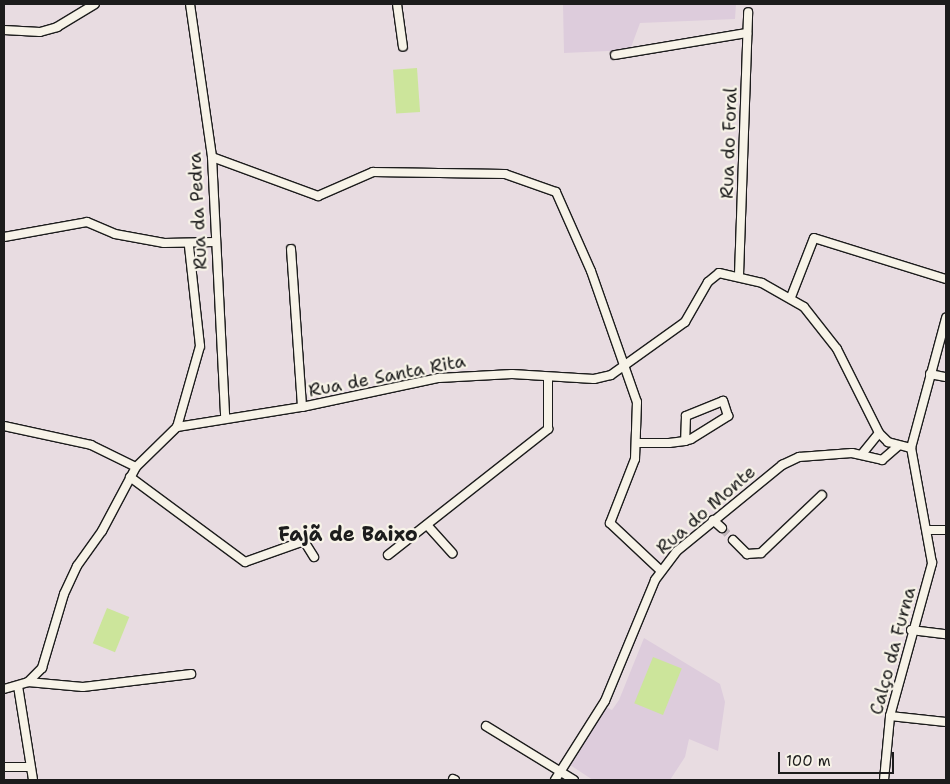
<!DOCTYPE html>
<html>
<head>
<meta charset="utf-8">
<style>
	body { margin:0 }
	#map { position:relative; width:950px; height:784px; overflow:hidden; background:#e8dce1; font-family:"Shantell Sans",sans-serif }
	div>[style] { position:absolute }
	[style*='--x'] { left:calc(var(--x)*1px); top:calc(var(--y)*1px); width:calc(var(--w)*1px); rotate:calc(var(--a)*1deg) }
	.built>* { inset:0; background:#ddccdc }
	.green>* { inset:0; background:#cce59b; transform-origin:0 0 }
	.minor-tunnel>* { height:8px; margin-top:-4px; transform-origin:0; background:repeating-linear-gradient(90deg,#bfb6ba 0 8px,transparent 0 12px) }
	.roads { filter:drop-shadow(1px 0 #1c1c1c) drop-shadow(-1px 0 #1c1c1c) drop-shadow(0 1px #1c1c1c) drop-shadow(0 -1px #1c1c1c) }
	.minor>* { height:8px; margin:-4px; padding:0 4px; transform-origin:4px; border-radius:4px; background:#f7f3e8 }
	span { translate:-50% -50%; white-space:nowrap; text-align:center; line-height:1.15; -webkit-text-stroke:4.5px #f7f3e8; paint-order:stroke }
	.street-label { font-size:18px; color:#1c1c1c }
	.quarter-label { font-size:20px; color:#1c1c1c; font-weight:700 }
	.frame { position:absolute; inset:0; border:5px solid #1c1c1c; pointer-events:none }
	.scale { position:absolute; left:778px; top:752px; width:116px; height:22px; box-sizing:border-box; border:2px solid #1c1c1c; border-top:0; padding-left:6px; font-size:15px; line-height:18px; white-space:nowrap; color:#1c1c1c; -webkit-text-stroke:4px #f7f3e8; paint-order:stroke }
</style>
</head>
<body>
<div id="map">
	<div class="built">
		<div style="clip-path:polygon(563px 4px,736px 4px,735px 19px,640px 23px,630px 50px,564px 53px)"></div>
		<div style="clip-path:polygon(644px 638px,720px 684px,725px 702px,718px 751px,689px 739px,685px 757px,670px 780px,593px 780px,570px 765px,606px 707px,612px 710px,619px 700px)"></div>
	</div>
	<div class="green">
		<div style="left:417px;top:68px;width:44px;height:24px;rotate:86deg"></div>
		<div style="left:107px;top:608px;width:24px;height:38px;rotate:22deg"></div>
		<div style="left:653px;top:657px;width:31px;height:50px;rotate:22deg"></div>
	</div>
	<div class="minor-tunnel">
		<div style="--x:722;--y:528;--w:16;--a:47"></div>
	</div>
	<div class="roads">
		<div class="minor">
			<div style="--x:190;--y:4;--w:155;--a:81.8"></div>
			<div style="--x:212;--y:157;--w:260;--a:87.1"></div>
			<div style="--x:397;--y:4;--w:43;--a:82.1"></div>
			<div style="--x:4;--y:30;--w:36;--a:3"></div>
			<div style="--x:40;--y:32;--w:18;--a:-16"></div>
			<div style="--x:57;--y:27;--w:44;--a:-31.2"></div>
			<div style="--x:615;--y:55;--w:134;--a:-9.5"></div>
			<div style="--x:212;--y:157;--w:113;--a:20.2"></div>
			<div style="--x:318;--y:196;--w:60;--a:-23.6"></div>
			<div style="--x:373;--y:172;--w:132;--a:0.9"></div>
			<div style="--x:505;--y:174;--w:54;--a:19.4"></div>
			<div style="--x:556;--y:192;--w:86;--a:66.1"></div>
			<div style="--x:591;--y:271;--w:139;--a:70.7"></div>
			<div style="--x:637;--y:402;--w:57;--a:92"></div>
			<div style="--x:635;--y:459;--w:69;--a:111.3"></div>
			<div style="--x:610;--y:523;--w:69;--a:43.2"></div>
			<div style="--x:4;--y:237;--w:84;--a:-10.2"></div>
			<div style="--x:87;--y:222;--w:30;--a:23"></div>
			<div style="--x:115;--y:234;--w:50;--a:10.4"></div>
			<div style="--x:164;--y:243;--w:51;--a:-1.1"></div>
			<div style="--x:291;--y:249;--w:158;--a:86"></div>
			<div style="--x:739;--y:275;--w:263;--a:-88"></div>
			<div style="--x:791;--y:297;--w:63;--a:-68.7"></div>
			<div style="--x:814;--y:238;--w:138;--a:17.3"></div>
			<div style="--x:930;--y:374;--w:16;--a:11"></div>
			<div style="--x:4;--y:426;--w:89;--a:12.3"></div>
			<div style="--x:91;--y:445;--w:50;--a:26.1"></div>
			<div style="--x:177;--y:427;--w:84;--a:-74.1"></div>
			<div style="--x:200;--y:346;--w:101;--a:-96.3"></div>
			<div style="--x:638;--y:443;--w:31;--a:0"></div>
			<div style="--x:669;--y:443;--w:16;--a:-7"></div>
			<div style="--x:685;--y:441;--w:6;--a:-18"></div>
			<div style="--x:691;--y:439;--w:44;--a:-31.9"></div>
			<div style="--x:728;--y:416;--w:16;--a:-108"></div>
			<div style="--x:723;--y:401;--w:40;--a:158"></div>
			<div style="--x:686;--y:416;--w:25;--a:92"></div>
			<div style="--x:911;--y:448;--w:135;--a:-74.9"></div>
			<div style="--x:862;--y:454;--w:27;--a:-51"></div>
			<div style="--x:130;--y:477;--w:143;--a:36.5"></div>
			<div style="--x:245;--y:562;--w:63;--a:-19.6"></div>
			<div style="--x:304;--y:541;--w:19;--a:58"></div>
			<div style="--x:713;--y:520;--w:12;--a:42"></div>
			<div style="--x:427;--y:525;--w:38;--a:48"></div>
			<div style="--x:928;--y:530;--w:18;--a:0"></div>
			<div style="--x:733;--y:540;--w:20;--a:45"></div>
			<div style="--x:747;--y:554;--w:14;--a:-4"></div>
			<div style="--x:761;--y:553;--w:84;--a:-43.6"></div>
			<div style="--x:388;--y:555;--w:204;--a:-38.2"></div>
			<div style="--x:548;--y:429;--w:52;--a:-90"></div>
			<div style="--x:911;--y:630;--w:35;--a:7"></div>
			<div style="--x:28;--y:682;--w:55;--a:5.2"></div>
			<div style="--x:83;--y:687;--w:109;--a:-6.9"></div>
			<div style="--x:18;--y:686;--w:95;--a:80.9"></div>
			<div style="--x:4;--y:689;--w:25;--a:-16"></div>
			<div style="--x:28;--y:682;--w:20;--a:-45"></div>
			<div style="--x:42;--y:668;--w:77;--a:-73.4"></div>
			<div style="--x:64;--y:594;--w:31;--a:-65"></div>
			<div style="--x:77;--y:566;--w:43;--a:-54.5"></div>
			<div style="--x:102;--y:531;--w:72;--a:-62"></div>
			<div style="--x:136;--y:467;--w:57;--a:-44.3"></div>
			<div style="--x:177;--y:427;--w:127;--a:-9.1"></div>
			<div style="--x:302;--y:407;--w:140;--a:-12"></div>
			<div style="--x:439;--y:378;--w:73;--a:-3.1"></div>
			<div style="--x:512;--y:374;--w:82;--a:3.5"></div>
			<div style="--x:594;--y:379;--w:17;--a:-13"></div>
			<div style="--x:611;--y:375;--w:91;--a:-35.6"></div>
			<div style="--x:685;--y:322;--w:46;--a:-60.1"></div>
			<div style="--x:708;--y:282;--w:14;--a:-39"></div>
			<div style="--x:719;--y:273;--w:44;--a:13.1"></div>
			<div style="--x:762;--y:283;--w:48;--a:29.7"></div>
			<div style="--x:804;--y:307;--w:53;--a:51.8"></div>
			<div style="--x:837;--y:349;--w:94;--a:63.4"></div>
			<div style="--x:879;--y:433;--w:13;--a:45"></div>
			<div style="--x:888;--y:442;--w:24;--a:15"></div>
			<div style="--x:890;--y:716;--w:56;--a:6.1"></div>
			<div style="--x:486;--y:726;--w:103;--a:31.5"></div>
			<div style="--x:4;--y:767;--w:26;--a:0"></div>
			<div style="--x:453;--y:779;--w:2;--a:27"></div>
			<div style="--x:555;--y:780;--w:93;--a:-57.7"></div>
			<div style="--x:605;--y:701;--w:131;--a:-67.5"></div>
			<div style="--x:655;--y:580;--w:36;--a:-53"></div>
			<div style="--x:677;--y:551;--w:136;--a:-39.3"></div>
			<div style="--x:782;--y:465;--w:19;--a:-25"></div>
			<div style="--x:799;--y:457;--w:53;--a:-4.3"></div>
			<div style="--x:852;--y:453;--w:31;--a:13"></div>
			<div style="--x:882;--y:460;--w:21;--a:-41"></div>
			<div style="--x:884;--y:780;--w:64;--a:-84.6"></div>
			<div style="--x:890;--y:716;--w:159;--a:-74.6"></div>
			<div style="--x:932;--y:563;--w:117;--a:-100.3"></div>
		</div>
	</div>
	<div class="street-label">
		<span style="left:729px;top:143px;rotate:-88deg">Rua do Foral</span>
		<span style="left:198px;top:211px;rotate:-93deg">Rua da Pedra</span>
		<span style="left:387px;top:376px;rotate:-11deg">Rua de Santa Rita</span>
		<span style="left:706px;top:510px;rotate:-41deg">Rua do Monte</span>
		<span style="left:893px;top:651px;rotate:-75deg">Calço da Furna</span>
	</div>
	<div class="quarter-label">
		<span style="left:348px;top:534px">Fajã de Baixo</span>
	</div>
	<div class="frame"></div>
	<div class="scale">100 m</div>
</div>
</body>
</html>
